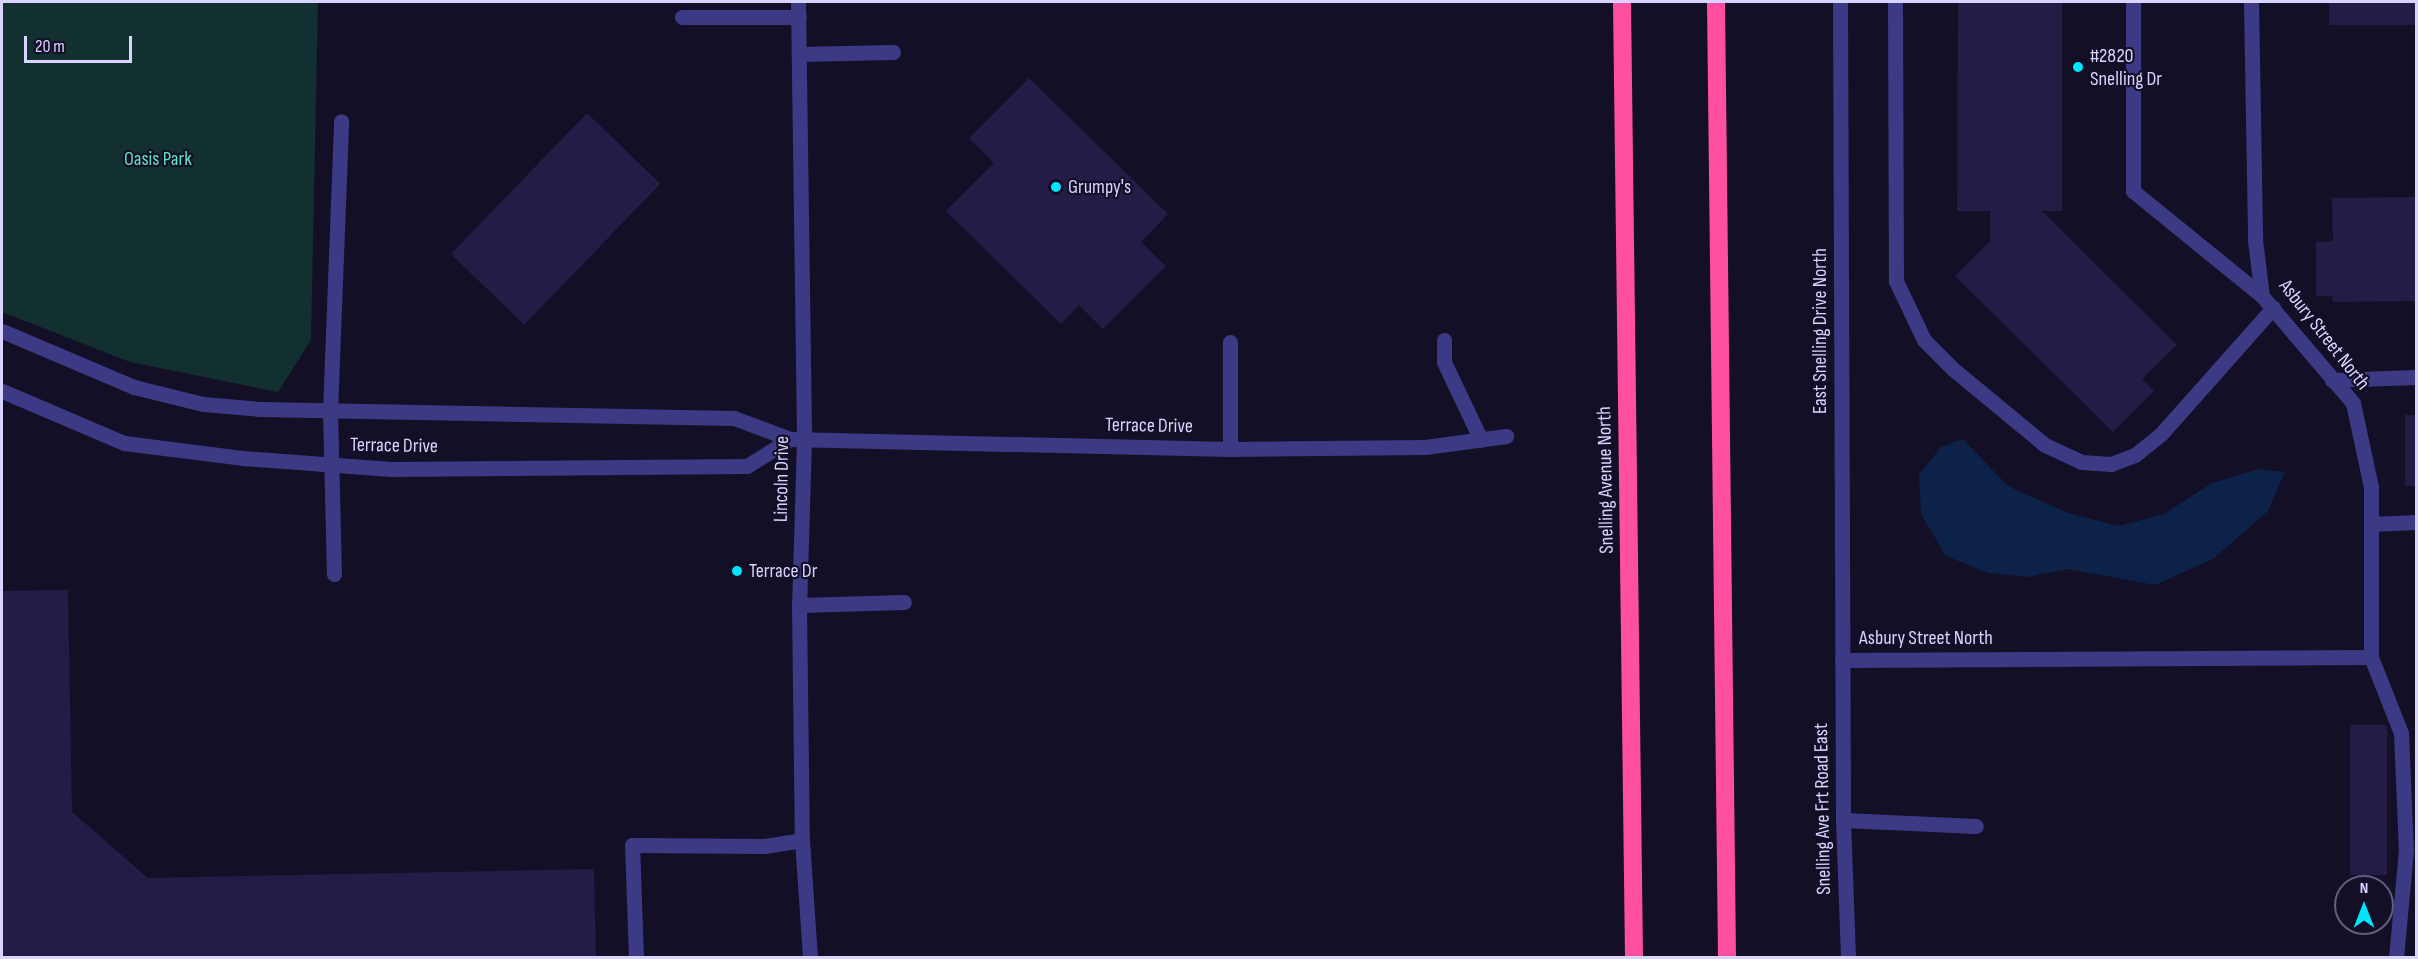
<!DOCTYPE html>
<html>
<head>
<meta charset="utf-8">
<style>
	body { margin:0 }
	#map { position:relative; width:2418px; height:959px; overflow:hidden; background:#130f26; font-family:"Sofia Sans Condensed",sans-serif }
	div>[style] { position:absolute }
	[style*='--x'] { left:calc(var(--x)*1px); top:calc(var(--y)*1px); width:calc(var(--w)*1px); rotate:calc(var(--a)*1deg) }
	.green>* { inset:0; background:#12302f }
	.water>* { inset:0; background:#0c2248 }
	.building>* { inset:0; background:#241b47; transform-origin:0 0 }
	.minor>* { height:15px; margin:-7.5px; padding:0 7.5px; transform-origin:7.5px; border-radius:7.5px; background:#3d3a85 }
	.highway>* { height:18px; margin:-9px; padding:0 9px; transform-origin:9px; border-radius:9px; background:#ff4fa3 }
	.dots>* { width:16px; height:16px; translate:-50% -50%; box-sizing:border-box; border:3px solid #130f26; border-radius:50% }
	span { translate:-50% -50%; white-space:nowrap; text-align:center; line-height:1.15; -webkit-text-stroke:4.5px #130f26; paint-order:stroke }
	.poi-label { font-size:20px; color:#d9d4ff }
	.left { translate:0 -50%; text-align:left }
	.park-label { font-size:20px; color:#5fe0c0 }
	.street-label { font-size:20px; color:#d9d4ff }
	.frame { position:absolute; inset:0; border:3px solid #d9d4ff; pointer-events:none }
	.north { position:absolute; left:2334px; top:875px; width:60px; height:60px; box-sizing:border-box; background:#130f26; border:2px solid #625e7d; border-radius:50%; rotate:0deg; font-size:16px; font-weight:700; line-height:24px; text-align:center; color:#d9d4ff }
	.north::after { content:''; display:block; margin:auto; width:21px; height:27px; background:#00e5ff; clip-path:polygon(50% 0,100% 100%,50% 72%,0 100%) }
	.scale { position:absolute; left:24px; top:36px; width:108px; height:27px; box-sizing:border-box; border:3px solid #d9d4ff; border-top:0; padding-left:8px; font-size:18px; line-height:21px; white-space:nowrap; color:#d9d4ff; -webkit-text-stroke:4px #130f26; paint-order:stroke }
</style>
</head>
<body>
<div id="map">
	<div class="green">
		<div style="clip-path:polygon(2px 2px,318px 2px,311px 340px,278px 392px,130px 362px,2px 312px)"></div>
	</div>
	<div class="water">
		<div style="clip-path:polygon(1963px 439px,2008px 486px,2068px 513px,2118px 526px,2164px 514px,2212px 483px,2258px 469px,2285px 472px,2268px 511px,2213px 559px,2155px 585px,2068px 569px,2027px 577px,1988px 573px,1946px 556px,1921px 514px,1919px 475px,1941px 447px)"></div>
	</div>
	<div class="building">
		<div style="clip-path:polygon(1958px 2px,2062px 2px,2062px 211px,2042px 211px,2177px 345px,2142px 379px,2154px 391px,2113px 432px,1955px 276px,1990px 241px,1990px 211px,1957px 211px)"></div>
		<div style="left:2329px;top:2px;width:87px;height:23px"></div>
		<div style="clip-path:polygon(1029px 78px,1168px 214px,1141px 242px,1166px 266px,1103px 329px,1079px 305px,1061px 324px,946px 211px,994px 163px,969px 138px)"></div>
		<div style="left:587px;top:113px;width:102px;height:196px;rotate:44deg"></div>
		<div style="clip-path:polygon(2416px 197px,2416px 301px,2333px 302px,2332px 296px,2316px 296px,2316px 242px,2333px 241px,2332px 198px)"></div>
		<div style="left:2405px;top:415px;width:11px;height:71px"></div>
		<div style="clip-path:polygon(68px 590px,72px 812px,148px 878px,594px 869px,596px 958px,2px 958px,2px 591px)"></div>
		<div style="left:2350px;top:725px;width:37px;height:150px"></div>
	</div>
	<div class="minor">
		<div style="--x:798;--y:2;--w:438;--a:89.2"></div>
		<div style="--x:804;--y:440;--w:165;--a:91.7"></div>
		<div style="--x:799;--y:605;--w:235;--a:89.3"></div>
		<div style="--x:802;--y:840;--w:118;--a:86.1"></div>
		<div style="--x:1840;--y:2;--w:818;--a:89.79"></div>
		<div style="--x:1843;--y:820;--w:138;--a:87.9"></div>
		<div style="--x:1895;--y:2;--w:279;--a:89.8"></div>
		<div style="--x:1896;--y:281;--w:65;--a:64.6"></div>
		<div style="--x:1924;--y:340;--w:41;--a:45"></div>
		<div style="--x:1953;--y:369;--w:119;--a:39.6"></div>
		<div style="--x:2045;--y:445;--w:40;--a:25"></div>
		<div style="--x:2081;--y:462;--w:30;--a:4"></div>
		<div style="--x:2111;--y:464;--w:26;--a:-21"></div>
		<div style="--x:2135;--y:455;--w:33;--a:-39"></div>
		<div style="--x:2161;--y:434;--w:169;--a:-48.4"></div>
		<div style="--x:2133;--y:2;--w:189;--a:90"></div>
		<div style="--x:2133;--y:191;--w:166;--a:39.1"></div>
		<div style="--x:2251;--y:2;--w:238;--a:89"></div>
		<div style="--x:2255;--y:240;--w:56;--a:82.9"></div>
		<div style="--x:2262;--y:296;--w:140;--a:49.6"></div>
		<div style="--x:2353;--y:403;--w:86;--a:77.9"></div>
		<div style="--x:2371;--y:487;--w:170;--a:90"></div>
		<div style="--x:2371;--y:657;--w:82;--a:68.5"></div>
		<div style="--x:2401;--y:733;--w:117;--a:87.6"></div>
		<div style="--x:2406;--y:850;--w:108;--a:95.3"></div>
		<div style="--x:682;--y:17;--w:117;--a:0"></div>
		<div style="--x:799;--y:54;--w:94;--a:-1.2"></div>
		<div style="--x:2;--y:331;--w:143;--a:23"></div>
		<div style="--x:134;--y:387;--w:71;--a:13.8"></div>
		<div style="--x:203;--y:404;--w:57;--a:5"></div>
		<div style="--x:260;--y:409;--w:474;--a:1.1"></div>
		<div style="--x:734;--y:418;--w:60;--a:20.6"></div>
		<div style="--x:790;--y:439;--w:440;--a:1.3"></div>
		<div style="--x:1230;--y:449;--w:195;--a:-0.6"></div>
		<div style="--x:1425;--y:447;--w:82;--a:-7.7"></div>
		<div style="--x:1444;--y:340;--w:22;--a:90"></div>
		<div style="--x:1444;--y:362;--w:86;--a:64.6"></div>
		<div style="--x:1230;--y:342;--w:107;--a:90"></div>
		<div style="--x:2332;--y:380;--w:84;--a:-2"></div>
		<div style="--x:2;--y:391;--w:133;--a:23.1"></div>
		<div style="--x:124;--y:443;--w:119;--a:7.2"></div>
		<div style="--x:242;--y:458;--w:149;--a:4.2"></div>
		<div style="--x:391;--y:469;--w:356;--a:-0.5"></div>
		<div style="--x:747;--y:466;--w:51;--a:-32.1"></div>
		<div style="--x:2371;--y:524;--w:45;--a:-2.5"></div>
		<div style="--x:334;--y:574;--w:162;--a:-91.4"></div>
		<div style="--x:330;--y:412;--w:291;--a:-87.8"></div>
		<div style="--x:799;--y:605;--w:105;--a:-1.6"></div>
		<div style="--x:1842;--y:660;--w:529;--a:-0.32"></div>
		<div style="--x:1843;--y:820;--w:133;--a:2.6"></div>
		<div style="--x:636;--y:958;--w:113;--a:-92"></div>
		<div style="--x:632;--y:845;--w:133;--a:0.4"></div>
		<div style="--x:765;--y:846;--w:37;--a:-9"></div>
	</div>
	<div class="highway">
		<div style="--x:1622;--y:2;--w:956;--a:89.28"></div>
		<div style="--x:1716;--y:2;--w:956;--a:89.34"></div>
	</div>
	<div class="dots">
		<div style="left:2078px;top:67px;background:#00e5ff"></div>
		<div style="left:1056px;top:187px;background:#00e5ff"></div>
		<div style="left:737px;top:571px;background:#00e5ff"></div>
	</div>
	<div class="poi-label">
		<span class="left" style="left:2090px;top:68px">#2820<br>Snelling Dr</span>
		<span class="left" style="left:1068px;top:187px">Grumpy's</span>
		<span class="left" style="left:749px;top:571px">Terrace Dr</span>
	</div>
	<div class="park-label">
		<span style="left:158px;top:159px">Oasis Park</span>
	</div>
	<div class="street-label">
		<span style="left:1820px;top:331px;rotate:-90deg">East Snelling Drive North</span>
		<span style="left:2324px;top:335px;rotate:52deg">Asbury Street North</span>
		<span style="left:1149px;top:426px;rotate:1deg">Terrace Drive</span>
		<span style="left:394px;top:446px;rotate:1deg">Terrace Drive</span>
		<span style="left:782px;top:479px;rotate:-89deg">Lincoln Drive</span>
		<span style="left:1606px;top:480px;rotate:-91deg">Snelling Avenue North</span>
		<span style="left:1926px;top:638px">Asbury Street North</span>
		<span style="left:1823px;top:809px;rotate:-91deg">Snelling Ave Frt Road East</span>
	</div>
	<div class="frame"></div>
	<div class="north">N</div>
	<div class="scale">20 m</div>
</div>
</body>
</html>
